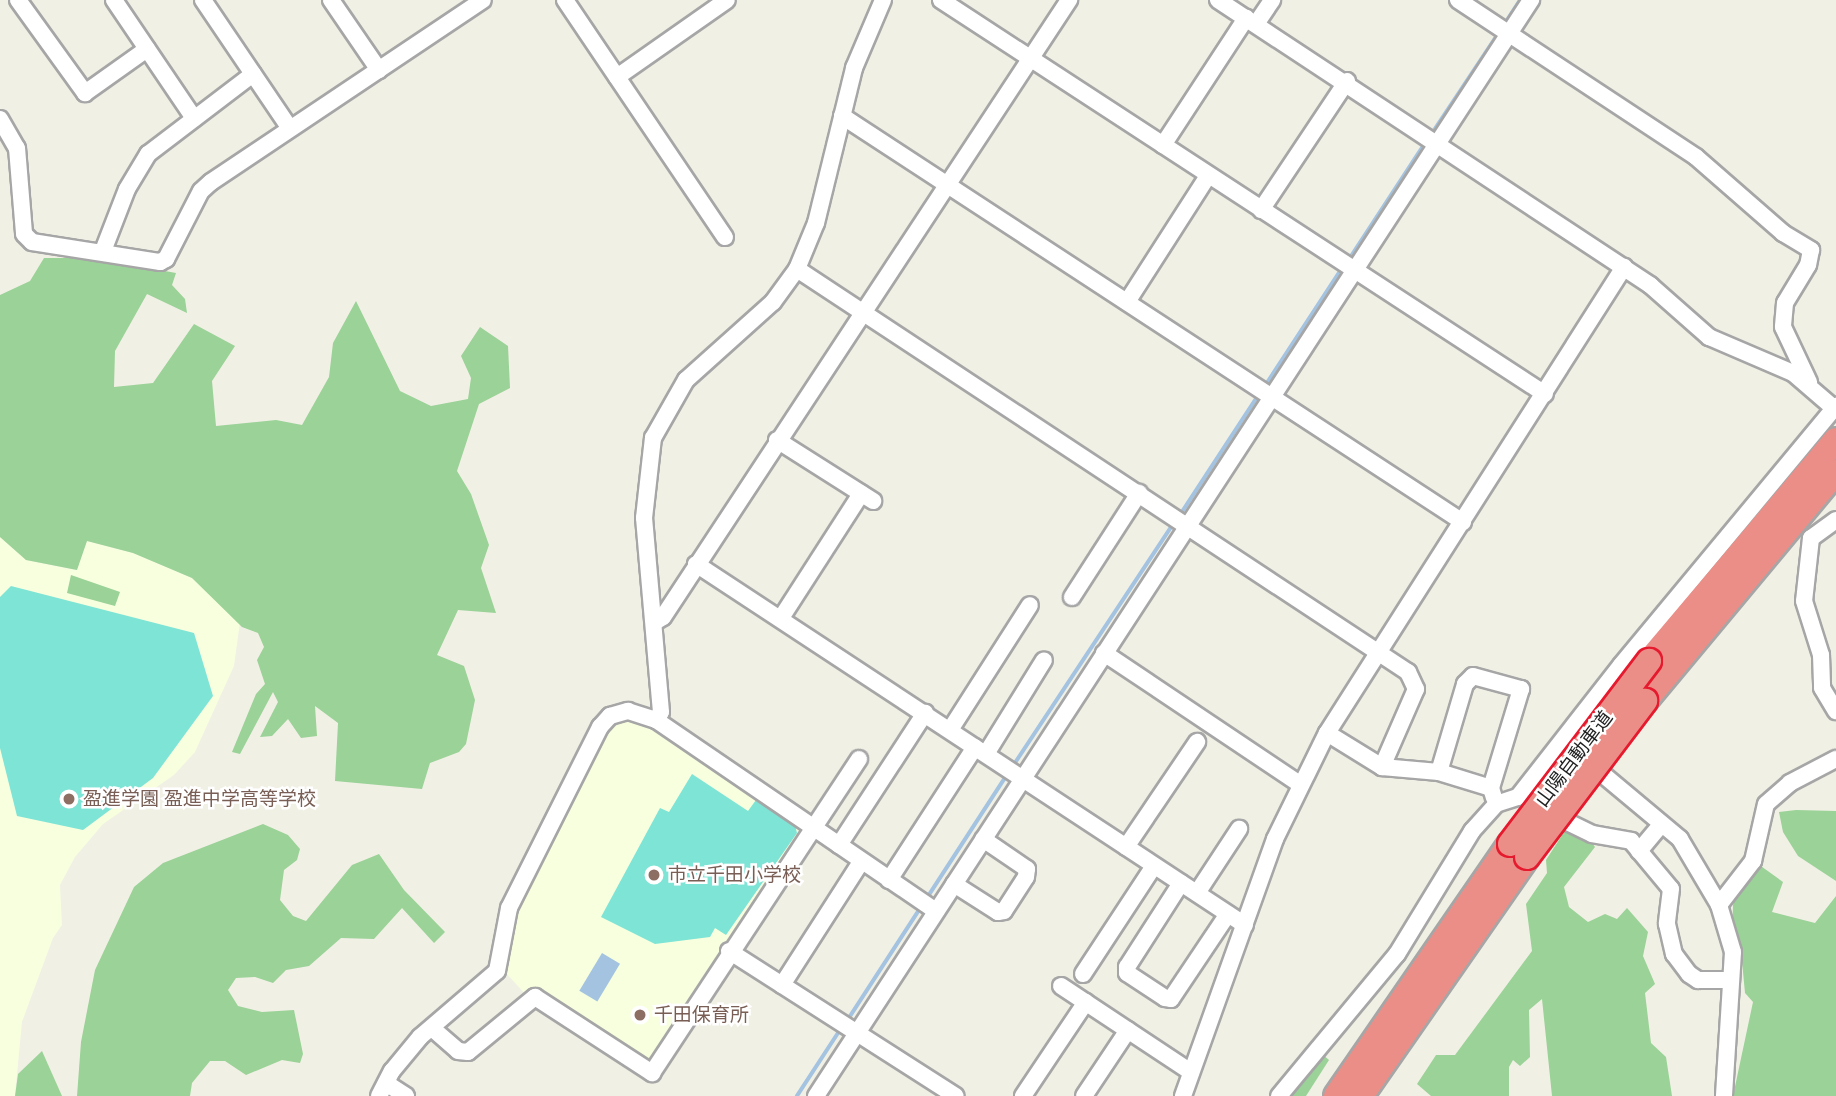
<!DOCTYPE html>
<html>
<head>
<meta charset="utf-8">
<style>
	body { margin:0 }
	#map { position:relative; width:1836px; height:1096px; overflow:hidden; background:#f1f0e5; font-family:"Open Sans","Noto Sans JP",sans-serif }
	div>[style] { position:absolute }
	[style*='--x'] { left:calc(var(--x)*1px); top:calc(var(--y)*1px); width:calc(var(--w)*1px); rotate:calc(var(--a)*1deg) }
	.education>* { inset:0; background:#f7ffdf }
	.forest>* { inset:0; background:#9ad297 }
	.pitch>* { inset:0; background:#7ee4d6 }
	.water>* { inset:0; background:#a3c3e1; transform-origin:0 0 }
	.stream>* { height:3.5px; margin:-1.75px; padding:0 1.75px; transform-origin:1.75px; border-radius:1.75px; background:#a3c3e1 }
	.roads { filter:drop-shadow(2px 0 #a6a6a6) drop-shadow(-2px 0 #a6a6a6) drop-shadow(0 2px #a6a6a6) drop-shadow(0 -2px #a6a6a6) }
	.minor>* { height:16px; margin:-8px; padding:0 8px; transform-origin:8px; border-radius:8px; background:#fff }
	.highway>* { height:24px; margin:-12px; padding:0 12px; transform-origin:12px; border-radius:12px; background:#ec8e88 }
	.bridges { filter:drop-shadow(2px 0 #e61a2e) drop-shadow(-2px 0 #e61a2e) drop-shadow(0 2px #e61a2e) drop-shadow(0 -2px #e61a2e) }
	.highway-bridge>* { height:24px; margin:-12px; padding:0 12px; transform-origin:12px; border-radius:12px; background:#ec8e88 }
	.dots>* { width:19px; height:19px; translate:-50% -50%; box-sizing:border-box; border:4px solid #fff; border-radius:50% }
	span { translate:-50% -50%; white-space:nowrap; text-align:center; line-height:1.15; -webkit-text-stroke:5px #fff; paint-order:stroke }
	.street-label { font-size:19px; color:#1f1f1f }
	.education-label { font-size:19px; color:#785e54 }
	.left { translate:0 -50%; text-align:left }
</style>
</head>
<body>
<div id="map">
	<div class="education">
		<div style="clip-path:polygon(0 537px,26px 560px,76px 570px,87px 541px,133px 553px,192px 578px,240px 622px,234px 666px,195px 752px,174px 775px,103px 824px,75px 857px,60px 885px,62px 925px,53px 938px,22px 1022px,15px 1096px,0 1096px)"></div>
		<div style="clip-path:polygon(640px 717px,799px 825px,801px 832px,650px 1064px,528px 997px,505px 972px,514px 918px,613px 722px)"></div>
	</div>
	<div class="forest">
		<div style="clip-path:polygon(44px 258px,93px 258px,176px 273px,172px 285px,185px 299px,187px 313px,147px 294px,115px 351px,114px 387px,153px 383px,194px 324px,235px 346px,212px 381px,216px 426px,276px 420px,302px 425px,329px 377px,333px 343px,356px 301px,400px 391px,431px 406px,468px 399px,471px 378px,461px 356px,480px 327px,508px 346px,510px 388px,479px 404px,457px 471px,471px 494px,489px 545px,481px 568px,496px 613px,458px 610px,437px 655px,464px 666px,475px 700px,466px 744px,459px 752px,430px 763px,422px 789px,335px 781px,338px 723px,315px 706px,317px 736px,301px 738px,288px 719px,272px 736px,260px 737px,278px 702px,273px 692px,240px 754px,232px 752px,256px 694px,265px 684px,257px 660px,264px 647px,258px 633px,242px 627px,192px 578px,133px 553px,87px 541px,77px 570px,26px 560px,0 537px,0 295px,30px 281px)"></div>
		<div style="clip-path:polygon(71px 575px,120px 592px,115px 606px,67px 593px)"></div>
		<div style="clip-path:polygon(1796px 810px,1836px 811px,1836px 881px,1798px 856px,1783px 832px,1779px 812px)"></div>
		<div style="clip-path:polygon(263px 824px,288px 835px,300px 849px,297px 860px,284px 870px,280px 900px,293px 916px,306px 921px,352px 865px,379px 854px,404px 890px,445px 932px,434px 943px,402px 908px,374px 939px,341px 938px,309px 966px,286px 970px,273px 983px,255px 977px,236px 978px,228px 990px,238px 1006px,262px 1012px,294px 1010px,303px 1054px,300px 1063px,282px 1060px,246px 1075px,225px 1061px,210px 1061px,192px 1083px,190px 1096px,77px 1096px,81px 1042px,95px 970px,134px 887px,163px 863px)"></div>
		<div style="clip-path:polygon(1568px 826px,1584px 831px,1595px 847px,1564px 887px,1569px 907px,1588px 922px,1605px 914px,1617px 919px,1627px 908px,1648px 932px,1643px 956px,1655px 984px,1645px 993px,1651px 1043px,1666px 1057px,1672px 1096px,1552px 1096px,1542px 999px,1529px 1010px,1530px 1057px,1520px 1066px,1513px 1060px,1509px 1067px,1509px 1096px,1431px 1096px,1417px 1084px,1436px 1055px,1455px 1055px,1532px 951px,1526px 904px,1547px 873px,1546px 860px)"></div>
		<div style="clip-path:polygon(1758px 864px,1783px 882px,1772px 912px,1815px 923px,1836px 896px,1836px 1096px,1733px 1096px,1753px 1002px,1745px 993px,1741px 951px,1732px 939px,1733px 905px,1740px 882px)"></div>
		<div style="clip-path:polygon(42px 1051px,62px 1096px,15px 1096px,18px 1074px)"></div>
		<div style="clip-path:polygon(1322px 1054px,1329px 1060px,1306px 1096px,1290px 1096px)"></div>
	</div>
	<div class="pitch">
		<div style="clip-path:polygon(11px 586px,194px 633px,213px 696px,153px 778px,83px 830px,17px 816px,0 748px,0 597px)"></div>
		<div style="clip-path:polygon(692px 774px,748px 811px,756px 800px,795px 825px,797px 833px,726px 935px,715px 928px,710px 937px,655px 944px,601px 917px,660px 808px,669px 812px)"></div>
	</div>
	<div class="water">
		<div style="left:602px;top:953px;width:21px;height:44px;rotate:31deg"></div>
	</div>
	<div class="stream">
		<div style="--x:1504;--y:25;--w:30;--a:-57"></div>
		<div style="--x:1431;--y:135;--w:121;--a:-56.4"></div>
		<div style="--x:1348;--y:261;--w:142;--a:-56.8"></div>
		<div style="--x:1265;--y:386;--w:142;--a:-56.8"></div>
		<div style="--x:1180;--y:515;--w:142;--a:-56.8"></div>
		<div style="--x:1013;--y:766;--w:290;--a:-56.5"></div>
		<div style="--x:927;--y:898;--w:147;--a:-57"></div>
		<div style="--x:847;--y:1021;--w:136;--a:-57"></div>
		<div style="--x:797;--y:1096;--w:82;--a:-56.9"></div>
	</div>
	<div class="roads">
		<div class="minor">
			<div style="--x:18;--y:0;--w:115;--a:54.2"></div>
			<div style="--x:85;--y:93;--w:76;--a:-35.4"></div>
			<div style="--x:114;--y:0;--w:143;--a:55.9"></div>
			<div style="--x:203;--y:0;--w:153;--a:55.9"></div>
			<div style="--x:331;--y:0;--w:85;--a:55.6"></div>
			<div style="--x:565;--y:0;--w:286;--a:56"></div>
			<div style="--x:941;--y:0;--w:721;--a:33.12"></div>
			<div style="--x:1218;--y:0;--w:518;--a:33.41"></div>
			<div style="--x:1650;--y:285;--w:79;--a:41.4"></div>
			<div style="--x:1709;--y:337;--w:91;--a:23.2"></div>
			<div style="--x:1793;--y:373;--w:57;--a:40.7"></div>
			<div style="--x:1458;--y:0;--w:285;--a:33.4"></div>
			<div style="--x:1696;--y:157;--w:116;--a:41.1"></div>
			<div style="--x:1783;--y:233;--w:33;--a:31"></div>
			<div style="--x:1811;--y:250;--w:15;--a:101"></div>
			<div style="--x:1808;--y:265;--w:44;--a:121.2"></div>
			<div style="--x:1785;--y:303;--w:24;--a:95"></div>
			<div style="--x:1783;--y:327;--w:61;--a:64.7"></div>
			<div style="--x:1256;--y:24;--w:29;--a:-56"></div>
			<div style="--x:617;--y:77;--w:134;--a:-35"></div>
			<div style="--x:842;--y:116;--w:742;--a:33.18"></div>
			<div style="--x:0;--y:119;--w:34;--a:60"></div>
			<div style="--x:17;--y:148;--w:86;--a:85.3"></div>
			<div style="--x:24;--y:234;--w:11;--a:45"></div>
			<div style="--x:32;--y:242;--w:130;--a:8.9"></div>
			<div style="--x:160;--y:262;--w:7;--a:-27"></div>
			<div style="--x:166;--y:259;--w:76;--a:-62.8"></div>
			<div style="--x:201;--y:191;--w:13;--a:-42"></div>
			<div style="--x:211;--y:182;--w:327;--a:-33.8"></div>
			<div style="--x:1163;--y:145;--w:152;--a:-56.8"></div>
			<div style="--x:1261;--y:210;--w:155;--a:-56.3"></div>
			<div style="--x:103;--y:251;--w:66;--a:-68.8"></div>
			<div style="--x:127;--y:189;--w:41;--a:-59"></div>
			<div style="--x:148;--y:154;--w:132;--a:-37.3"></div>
			<div style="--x:797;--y:269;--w:732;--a:33.41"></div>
			<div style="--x:1408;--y:672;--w:19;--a:65"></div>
			<div style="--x:1416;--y:689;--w:85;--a:113.6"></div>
			<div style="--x:1127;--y:302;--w:150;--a:-57.3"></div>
			<div style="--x:777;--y:440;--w:114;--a:32.4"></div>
			<div style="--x:1836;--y:520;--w:31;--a:144"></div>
			<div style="--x:1811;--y:538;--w:63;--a:96.3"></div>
			<div style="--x:1804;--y:601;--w:57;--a:72.5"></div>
			<div style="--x:1821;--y:655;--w:33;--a:88"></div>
			<div style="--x:1822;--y:688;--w:27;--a:59"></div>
			<div style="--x:696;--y:564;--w:657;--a:33.33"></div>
			<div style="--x:1072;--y:597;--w:124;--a:-57.2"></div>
			<div style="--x:781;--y:618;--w:148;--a:-57.2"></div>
			<div style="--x:655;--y:622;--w:9;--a:-32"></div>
			<div style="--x:663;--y:617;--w:739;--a:-56.65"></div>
			<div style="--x:1104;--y:653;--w:237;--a:33.8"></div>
			<div style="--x:656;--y:720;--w:339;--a:34.3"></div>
			<div style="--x:950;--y:730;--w:148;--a:-57.4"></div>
			<div style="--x:1327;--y:733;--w:65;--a:31.7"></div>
			<div style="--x:1382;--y:767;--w:57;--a:5"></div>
			<div style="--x:1439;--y:772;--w:54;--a:17.1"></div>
			<div style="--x:1491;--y:788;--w:10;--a:73"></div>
			<div style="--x:986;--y:754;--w:110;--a:-58.3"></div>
			<div style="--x:1588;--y:762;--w:120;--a:39.9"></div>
			<div style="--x:1680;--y:839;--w:77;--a:59.4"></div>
			<div style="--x:1719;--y:905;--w:49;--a:73.4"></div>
			<div style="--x:1733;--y:952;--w:144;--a:93.6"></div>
			<div style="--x:1439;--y:772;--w:92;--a:-73.5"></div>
			<div style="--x:1465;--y:684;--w:11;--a:-45"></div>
			<div style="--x:1473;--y:676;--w:50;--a:15.2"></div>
			<div style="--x:1521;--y:689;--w:103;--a:106.9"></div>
			<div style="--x:1549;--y:813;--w:48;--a:26"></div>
			<div style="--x:1592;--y:834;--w:40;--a:10"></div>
			<div style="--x:1631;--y:841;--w:62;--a:50.2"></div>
			<div style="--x:1671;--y:889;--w:35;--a:97"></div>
			<div style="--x:1667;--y:924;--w:31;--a:77"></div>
			<div style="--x:1674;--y:954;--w:25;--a:53"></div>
			<div style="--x:1689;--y:974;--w:11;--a:34"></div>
			<div style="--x:1698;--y:980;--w:33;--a:0"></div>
			<div style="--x:839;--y:845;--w:158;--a:-56.9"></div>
			<div style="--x:1126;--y:847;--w:127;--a:-55.9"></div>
			<div style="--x:1639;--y:851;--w:35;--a:-50"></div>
			<div style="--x:889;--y:880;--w:158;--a:-57.1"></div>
			<div style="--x:1181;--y:883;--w:100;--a:122.7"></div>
			<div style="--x:1127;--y:967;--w:6;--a:90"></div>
			<div style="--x:1127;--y:973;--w:45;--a:33.3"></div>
			<div style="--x:1165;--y:998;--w:6;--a:9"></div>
			<div style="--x:1171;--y:999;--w:102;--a:-56.2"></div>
			<div style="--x:954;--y:884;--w:52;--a:32.5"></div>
			<div style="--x:998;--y:912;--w:6;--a:-9"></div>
			<div style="--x:1004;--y:911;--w:40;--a:-57.1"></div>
			<div style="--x:1026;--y:877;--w:8;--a:-83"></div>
			<div style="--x:1027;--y:869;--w:53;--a:-145.7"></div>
			<div style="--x:1197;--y:893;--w:77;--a:-56.7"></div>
			<div style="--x:1719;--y:905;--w:56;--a:-52.3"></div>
			<div style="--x:1753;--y:861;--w:58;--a:-77.2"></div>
			<div style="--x:1766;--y:804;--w:32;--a:-41"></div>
			<div style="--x:1790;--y:783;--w:52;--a:-27.6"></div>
			<div style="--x:729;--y:951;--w:269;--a:32.6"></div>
			<div style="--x:1083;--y:974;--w:129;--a:-56.7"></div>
			<div style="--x:782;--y:985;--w:146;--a:-57.3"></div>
			<div style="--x:1061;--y:986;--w:156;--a:33.5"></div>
			<div style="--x:433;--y:1029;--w:33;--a:41"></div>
			<div style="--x:458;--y:1051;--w:10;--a:6"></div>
			<div style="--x:468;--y:1052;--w:87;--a:-39.4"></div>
			<div style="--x:535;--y:997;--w:140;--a:33"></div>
			<div style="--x:652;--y:1073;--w:376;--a:-56.6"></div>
			<div style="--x:386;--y:1083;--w:24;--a:33"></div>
			<div style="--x:379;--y:1096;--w:28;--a:-63"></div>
			<div style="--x:392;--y:1071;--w:44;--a:-50.5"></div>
			<div style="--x:420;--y:1037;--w:101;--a:-40.6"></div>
			<div style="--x:497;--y:971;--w:64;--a:-79.2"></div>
			<div style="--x:509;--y:908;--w:203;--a:-63.3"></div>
			<div style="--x:600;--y:727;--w:15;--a:-48"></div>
			<div style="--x:610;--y:716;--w:19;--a:-16"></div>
			<div style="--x:628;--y:711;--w:29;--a:18"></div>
			<div style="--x:656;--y:720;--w:9;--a:-58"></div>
			<div style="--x:661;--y:712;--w:195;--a:-95"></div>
			<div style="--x:644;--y:518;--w:81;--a:-83.6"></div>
			<div style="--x:653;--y:438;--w:67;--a:-60.4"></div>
			<div style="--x:686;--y:380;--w:117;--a:-41.9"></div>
			<div style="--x:773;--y:302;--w:41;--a:-54"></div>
			<div style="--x:797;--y:269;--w:50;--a:-67.6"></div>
			<div style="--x:816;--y:223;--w:160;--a:-76.2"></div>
			<div style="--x:854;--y:68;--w:74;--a:-66.9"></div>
			<div style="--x:816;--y:1096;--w:1309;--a:-56.88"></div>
			<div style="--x:1023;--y:1096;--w:113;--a:-56.2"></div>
			<div style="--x:1084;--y:1096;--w:79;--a:-56.3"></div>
			<div style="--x:1183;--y:1096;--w:273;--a:-70.3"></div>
			<div style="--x:1275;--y:839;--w:118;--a:-63.9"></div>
			<div style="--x:1327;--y:733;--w:553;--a:-57.49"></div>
			<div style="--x:1279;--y:1096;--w:185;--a:-50.3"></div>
			<div style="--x:1397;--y:954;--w:144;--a:-58.6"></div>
			<div style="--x:1472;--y:831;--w:36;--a:-48"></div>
			<div style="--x:1496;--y:804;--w:23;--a:-18"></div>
			<div style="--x:1518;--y:797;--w:167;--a:-52"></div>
			<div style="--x:1621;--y:665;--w:337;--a:-50.3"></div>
		</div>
		<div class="highway">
			<div style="--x:1649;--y:661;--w:289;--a:-49.8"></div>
			<div style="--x:1645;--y:701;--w:298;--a:-50.2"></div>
			<div style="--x:1336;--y:1096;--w:306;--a:-55.4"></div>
			<div style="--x:1361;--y:1096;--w:291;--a:-55.2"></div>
		</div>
	</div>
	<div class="bridges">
		<div class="highway-bridge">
			<div style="--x:1510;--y:844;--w:230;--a:-52.8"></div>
			<div style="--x:1527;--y:857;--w:196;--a:-52.9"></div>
		</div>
	</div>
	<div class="dots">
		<div style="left:69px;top:799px;background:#8d6e63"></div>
		<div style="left:654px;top:875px;background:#8d6e63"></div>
		<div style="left:640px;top:1015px;background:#8d6e63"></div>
	</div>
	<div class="street-label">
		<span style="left:1574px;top:759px;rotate:-53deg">山陽自動車道</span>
	</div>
	<div class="education-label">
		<span class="left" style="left:83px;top:799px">盈進学園 盈進中学高等学校</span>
		<span class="left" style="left:668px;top:875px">市立千田小学校</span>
		<span class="left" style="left:654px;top:1015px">千田保育所</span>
	</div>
</div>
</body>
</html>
